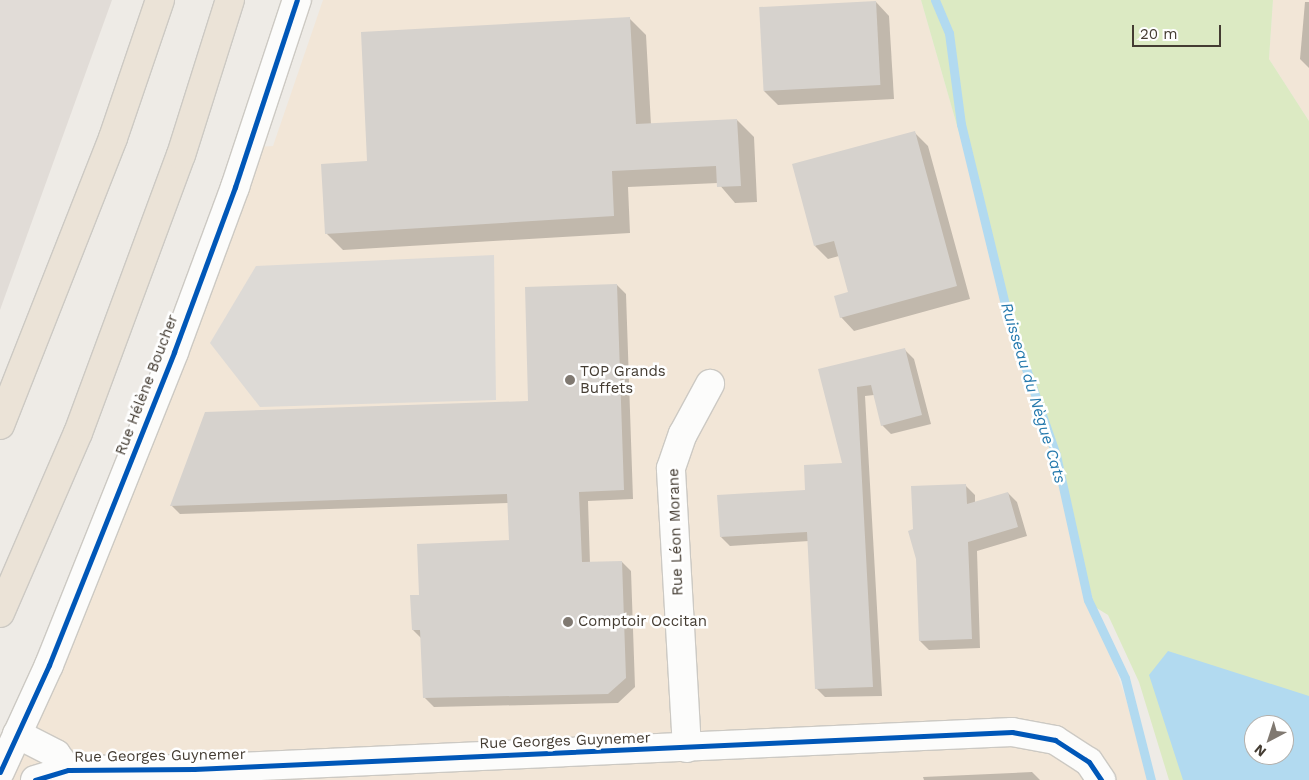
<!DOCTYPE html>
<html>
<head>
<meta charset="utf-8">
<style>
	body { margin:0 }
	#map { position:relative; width:1309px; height:780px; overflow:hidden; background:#eeebe6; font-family:"Work Sans",sans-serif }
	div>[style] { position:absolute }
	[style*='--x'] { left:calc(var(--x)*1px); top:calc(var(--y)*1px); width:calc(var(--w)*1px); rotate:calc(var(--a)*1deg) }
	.commercial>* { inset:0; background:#f2e6d7 }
	.industrial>* { inset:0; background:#e1dcd7 }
	.green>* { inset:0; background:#dceac3 }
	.parking>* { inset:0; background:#dddad6 }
	.water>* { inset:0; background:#b2daf0 }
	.shadow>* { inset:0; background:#0003 }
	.stream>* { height:9px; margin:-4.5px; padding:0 4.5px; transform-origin:4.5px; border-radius:4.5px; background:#b2daf0 }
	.building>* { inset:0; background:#d6d2cd; transform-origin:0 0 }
	.roads { filter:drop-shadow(1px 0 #ccc9c3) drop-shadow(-1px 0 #ccc9c3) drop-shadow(0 1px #ccc9c3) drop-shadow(0 -1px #ccc9c3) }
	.minor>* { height:28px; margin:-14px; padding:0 14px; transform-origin:14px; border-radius:14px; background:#fcfcfb }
	.highway>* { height:28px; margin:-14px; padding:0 14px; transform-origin:14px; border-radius:14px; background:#ebe3d7 }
	.cycleway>* { height:5px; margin:-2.5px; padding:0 2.5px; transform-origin:2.5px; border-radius:2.5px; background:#0057b8 }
	.dots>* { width:14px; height:14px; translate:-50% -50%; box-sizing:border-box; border:2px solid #fff; border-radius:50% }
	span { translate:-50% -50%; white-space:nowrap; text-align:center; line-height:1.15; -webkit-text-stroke:5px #fff; paint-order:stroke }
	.poi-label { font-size:15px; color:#443c32 }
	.left { translate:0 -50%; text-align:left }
	.street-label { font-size:15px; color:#443c32 }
	.water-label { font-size:16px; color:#2579ad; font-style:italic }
	.north { position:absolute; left:1244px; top:715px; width:50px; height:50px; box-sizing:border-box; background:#fff; border:1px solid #b4b1ad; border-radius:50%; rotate:220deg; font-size:14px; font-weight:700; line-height:20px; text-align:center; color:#443c32 }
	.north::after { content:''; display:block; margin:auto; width:18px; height:22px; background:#807971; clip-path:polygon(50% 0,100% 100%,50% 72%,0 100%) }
	.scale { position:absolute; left:1132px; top:25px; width:89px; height:22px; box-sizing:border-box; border:2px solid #443c32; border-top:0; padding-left:6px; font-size:15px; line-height:18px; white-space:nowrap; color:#443c32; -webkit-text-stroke:4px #fff; paint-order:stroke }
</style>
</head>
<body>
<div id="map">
	<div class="commercial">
		<div style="clip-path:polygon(323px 0,921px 0,1095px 607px,1153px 780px,7px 780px,258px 147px,273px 146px)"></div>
		<div style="clip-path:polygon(1273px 0,1309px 0,1309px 121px,1269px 59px)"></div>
	</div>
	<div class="industrial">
		<div style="clip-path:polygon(0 0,112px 0,0 310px)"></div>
	</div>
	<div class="green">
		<div style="clip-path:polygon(evenodd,921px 0,1273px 0,1269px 59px,1309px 121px,1309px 780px,1169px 780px,1139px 682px,1108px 615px,1095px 607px,921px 0,1254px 725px,1284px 725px,1284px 755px,1254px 755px,1254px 725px)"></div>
	</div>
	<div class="parking">
		<div style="clip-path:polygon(494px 255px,496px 400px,260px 407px,210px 343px,256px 266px)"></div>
	</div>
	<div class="water">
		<div style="clip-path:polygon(evenodd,1168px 651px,1309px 696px,1309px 780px,1183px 780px,1149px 675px,1168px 651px,1254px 725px,1284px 725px,1284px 755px,1254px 755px,1254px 725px)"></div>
	</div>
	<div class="shadow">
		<div style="clip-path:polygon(876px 2px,889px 16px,894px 99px,778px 105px,764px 91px)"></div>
		<div style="clip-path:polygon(1305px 2px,1309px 2px,1309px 68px,1300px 59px)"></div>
		<div style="clip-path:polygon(629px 18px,646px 35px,651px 125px,737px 120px,754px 137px,757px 202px,735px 203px,718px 183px,628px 187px,630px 233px,343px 250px,326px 233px,369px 163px)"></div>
		<div style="clip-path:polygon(915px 133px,928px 146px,970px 299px,854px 331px,841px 317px,849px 293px,839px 256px,828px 259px,815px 246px)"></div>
		<div style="clip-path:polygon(617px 285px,626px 294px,633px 499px,588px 501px,590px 563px,622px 562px,631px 571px,635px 687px,618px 703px,434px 707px,424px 697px,422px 639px,413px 630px,420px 596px,510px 541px,508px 503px,180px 514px,171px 505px,529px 403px)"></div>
		<div style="clip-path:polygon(905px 350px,914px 359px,931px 424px,891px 434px,882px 425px,874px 395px,865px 396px,882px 696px,825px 697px,816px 688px,809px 541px,730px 546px,721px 537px,806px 492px,844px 465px,819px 370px)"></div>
		<div style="clip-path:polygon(966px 486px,975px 495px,975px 503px,1008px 493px,1017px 502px,1027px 536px,977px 551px,980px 648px,929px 650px,920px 641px)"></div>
		<div style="clip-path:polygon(1032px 772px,1040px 780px,924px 780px,923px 777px)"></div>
	</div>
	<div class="stream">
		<div style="--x:935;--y:0;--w:36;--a:67"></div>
		<div style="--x:949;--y:33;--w:92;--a:82.5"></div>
		<div style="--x:961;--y:124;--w:199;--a:76.3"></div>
		<div style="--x:1008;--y:317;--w:146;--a:70.8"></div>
		<div style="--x:1056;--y:455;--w:148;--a:77.6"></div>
		<div style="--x:1088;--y:600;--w:86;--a:64.6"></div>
		<div style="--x:1125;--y:678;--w:105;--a:75.7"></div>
	</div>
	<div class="building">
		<div style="left:876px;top:1px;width:84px;height:117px;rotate:87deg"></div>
		<div style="clip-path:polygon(630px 17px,636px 124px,737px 119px,741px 186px,717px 187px,716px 166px,612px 171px,614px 216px,325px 234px,321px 164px,367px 161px,361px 32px)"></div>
		<div style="clip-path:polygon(915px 131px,957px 286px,840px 318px,834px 296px,848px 292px,834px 241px,814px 246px,792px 164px)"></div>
		<div style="clip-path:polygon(617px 284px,624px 490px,579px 492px,582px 562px,622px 561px,626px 678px,608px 694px,423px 698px,420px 630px,412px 630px,410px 595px,419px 595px,417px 544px,509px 540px,507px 494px,170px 506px,205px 412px,528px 401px,525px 287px)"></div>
		<div style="clip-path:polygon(905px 348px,922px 415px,881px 426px,871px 385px,857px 387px,873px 687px,815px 689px,807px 532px,720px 537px,717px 495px,805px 490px,804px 465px,842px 463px,818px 369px)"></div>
		<div style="clip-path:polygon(966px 484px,967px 504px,1008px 492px,1018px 527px,968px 542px,972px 639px,919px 641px,916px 559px,908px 531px,913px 529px,911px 486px)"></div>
	</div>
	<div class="roads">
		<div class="minor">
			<div style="--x:17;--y:734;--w:44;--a:27.1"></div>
			<div style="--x:56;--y:754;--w:20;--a:53"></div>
			<div style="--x:687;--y:748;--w:280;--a:-93.3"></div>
			<div style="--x:671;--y:468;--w:36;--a:-71"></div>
			<div style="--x:683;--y:434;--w:57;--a:-61.6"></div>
			<div style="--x:0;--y:772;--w:118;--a:-65.4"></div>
			<div style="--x:49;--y:665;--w:337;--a:-68.2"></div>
			<div style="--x:174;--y:352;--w:176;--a:-69.7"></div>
			<div style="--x:235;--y:187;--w:197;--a:-71.7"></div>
			<div style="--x:35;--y:780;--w:34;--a:-17"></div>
			<div style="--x:68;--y:770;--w:126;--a:-0.5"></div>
			<div style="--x:194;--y:769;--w:819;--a:-2.59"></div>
			<div style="--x:1012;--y:732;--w:44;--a:10.5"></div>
			<div style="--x:1055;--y:740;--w:40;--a:32.9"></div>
			<div style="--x:1089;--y:762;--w:22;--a:56"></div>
		</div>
		<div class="highway">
			<div style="--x:0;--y:425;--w:308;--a:-68.5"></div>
			<div style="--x:113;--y:138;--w:146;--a:-71.2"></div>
			<div style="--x:0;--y:613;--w:196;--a:-66.6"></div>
			<div style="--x:78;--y:433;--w:296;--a:-69.7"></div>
			<div style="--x:181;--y:155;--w:163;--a:-72.5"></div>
		</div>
	</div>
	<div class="cycleway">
		<div style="--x:0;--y:772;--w:118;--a:-65.4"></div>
		<div style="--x:49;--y:665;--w:337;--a:-68.2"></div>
		<div style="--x:174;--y:352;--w:176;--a:-69.7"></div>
		<div style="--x:235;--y:187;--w:197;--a:-71.7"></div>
		<div style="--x:35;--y:780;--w:34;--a:-17"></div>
		<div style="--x:68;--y:770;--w:126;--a:-0.5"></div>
		<div style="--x:194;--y:769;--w:819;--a:-2.59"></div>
		<div style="--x:1012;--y:732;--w:44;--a:10.5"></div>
		<div style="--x:1055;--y:740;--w:40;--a:32.9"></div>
		<div style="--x:1089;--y:762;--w:22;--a:56"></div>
	</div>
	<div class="dots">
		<div style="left:570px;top:380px;background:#807971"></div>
		<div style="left:568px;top:622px;background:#807971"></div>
	</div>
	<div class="poi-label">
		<span class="left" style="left:580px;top:380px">TOP Grands<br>Buffets</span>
		<span class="left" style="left:578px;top:622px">Comptoir Occitan</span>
	</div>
	<div class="street-label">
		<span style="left:147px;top:385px;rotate:-69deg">Rue Hélène Boucher</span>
		<span style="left:676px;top:532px;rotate:-92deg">Rue Léon Morane</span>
		<span style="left:565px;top:741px;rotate:-2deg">Rue Georges Guynemer</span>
		<span style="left:160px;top:756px;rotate:-1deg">Rue Georges Guynemer</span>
	</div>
	<div class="water-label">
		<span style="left:1033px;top:393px;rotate:73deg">Ruisseau du Nègue Cats</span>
	</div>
	<div class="north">N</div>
	<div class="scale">20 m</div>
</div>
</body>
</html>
